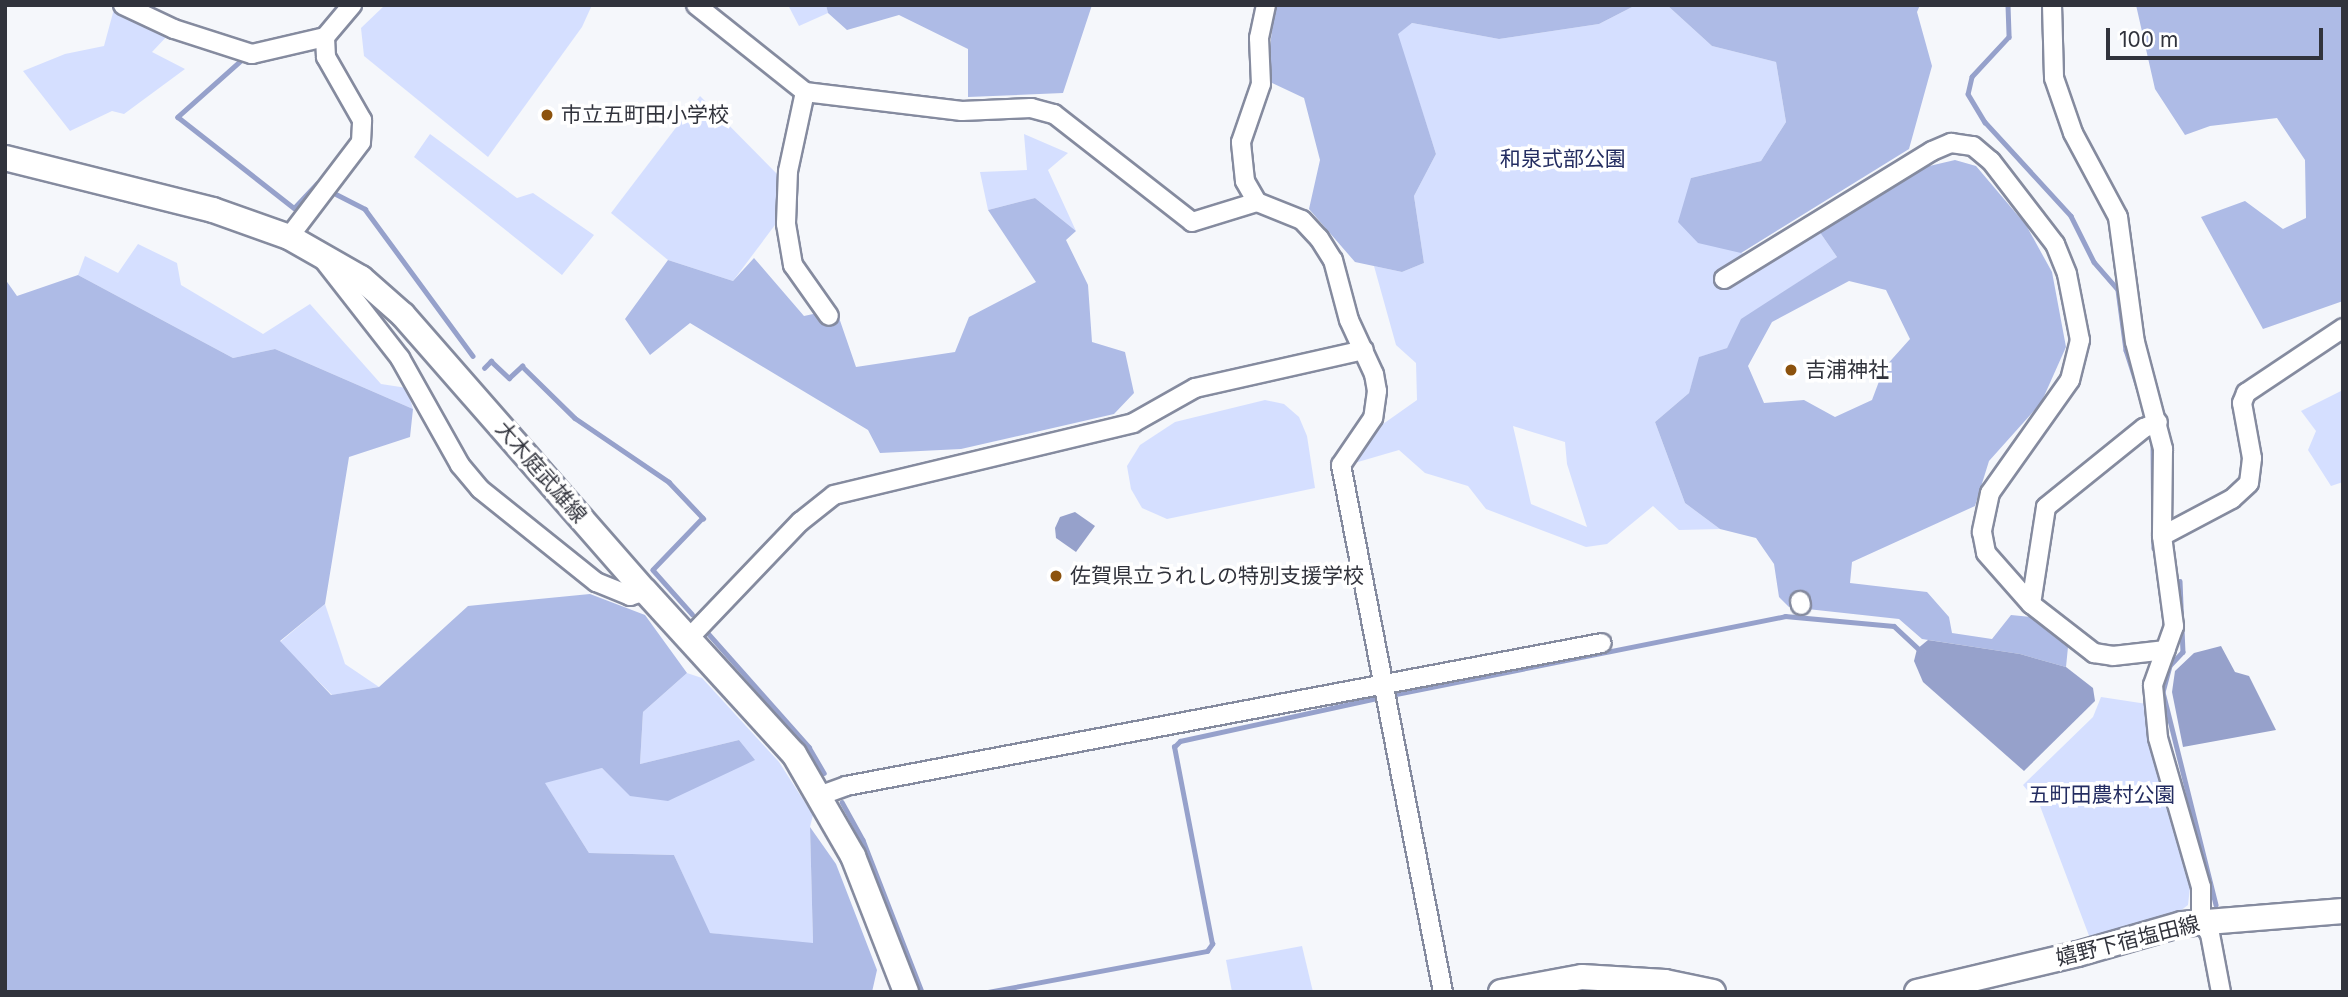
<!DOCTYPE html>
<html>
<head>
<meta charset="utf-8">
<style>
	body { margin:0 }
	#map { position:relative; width:2348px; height:997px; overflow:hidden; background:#f5f7fb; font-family:Inter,"Noto Sans JP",sans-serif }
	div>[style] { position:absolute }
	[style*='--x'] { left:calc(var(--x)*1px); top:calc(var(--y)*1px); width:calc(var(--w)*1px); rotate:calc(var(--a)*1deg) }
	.green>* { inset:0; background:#d5dfff }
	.forest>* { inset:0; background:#aebbe6 }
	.water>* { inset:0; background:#96a1cb }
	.stream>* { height:4.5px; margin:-2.25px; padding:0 2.25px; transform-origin:2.25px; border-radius:2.25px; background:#96a1cb }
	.roads { filter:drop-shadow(2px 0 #858b9f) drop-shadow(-2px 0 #858b9f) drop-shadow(0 2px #858b9f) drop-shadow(0 -2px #858b9f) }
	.minor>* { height:18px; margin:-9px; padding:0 9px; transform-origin:9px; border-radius:9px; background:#fff }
	.secondary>* { height:24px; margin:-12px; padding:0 12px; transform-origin:12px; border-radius:12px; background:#fff }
	.dots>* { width:19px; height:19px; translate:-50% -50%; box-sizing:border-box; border:4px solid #fff; border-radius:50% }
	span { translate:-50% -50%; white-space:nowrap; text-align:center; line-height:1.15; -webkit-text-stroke:7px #fff; paint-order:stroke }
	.poi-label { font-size:21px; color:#31333c }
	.left { translate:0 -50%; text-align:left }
	.park-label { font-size:21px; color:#242d61 }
	.street-label { font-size:21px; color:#31333c }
	.frame { position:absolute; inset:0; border:7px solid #31333c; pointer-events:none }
	.scale { position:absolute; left:2106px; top:28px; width:217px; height:32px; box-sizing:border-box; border:4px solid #31333c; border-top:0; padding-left:9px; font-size:21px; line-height:24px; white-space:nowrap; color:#31333c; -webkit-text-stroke:5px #fff; paint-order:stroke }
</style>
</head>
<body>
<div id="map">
	<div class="green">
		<div style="clip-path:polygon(385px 5px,592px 5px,582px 27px,488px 157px,364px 56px,361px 28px)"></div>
		<div style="clip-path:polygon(788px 5px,826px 5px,828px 13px,799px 26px)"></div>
		<div style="clip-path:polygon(evenodd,1636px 5px,1667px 5px,1712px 46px,1776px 62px,1786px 122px,1761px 161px,1691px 178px,1741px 253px,1765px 253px,1819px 231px,1837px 257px,1742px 319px,1727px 348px,1700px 357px,1689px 393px,1655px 422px,1685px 503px,1720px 529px,1679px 530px,1653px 506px,1607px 544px,1586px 547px,1486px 509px,1468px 486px,1425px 473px,1399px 450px,1351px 464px,1383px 424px,1417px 400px,1416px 363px,1396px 345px,1374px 266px,1402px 272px,1424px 263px,1414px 196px,1436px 154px,1397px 34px,1412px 23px,1499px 39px,1599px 24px,1636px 5px,1513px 426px,1565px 442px,1567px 464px,1587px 527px,1531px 504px,1513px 426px)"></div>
		<div style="clip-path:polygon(114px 9px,169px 34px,152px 52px,185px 69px,124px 114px,112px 111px,70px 131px,23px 71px,65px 54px,104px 46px)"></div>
		<div style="clip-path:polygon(700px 96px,779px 176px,781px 217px,733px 281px,668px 260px,611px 213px)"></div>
		<div style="clip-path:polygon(430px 134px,517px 198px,533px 193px,594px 235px,562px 275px,414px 157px)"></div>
		<div style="clip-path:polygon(1024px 134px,1068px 153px,1048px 170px,1076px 231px,1035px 198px,988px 210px,980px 172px,1027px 170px)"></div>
		<div style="clip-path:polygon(138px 244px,177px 263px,181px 285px,263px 334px,310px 304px,381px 384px,407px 388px,413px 409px,275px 349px,233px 358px,78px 275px,85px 256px,118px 273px)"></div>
		<div style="clip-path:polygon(2343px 390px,2343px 482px,2331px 486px,2308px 450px,2316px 431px,2301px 411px)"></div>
		<div style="clip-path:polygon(1265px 400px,1284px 404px,1299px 417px,1307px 436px,1315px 488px,1167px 519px,1142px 508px,1131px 489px,1127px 466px,1140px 445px,1175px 422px)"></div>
		<div style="clip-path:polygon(325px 604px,345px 664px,379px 687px,332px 695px,280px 642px)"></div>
		<div style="clip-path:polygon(687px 673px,702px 678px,779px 762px,813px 815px,810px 827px,813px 944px,709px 933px,674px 855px,589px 853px,544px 782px,602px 768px,630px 795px,754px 760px,739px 740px,640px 764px,643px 712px)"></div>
		<div style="clip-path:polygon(2101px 697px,2147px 704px,2148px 733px,2190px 887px,2188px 905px,2172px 917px,2091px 941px,2040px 806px,2023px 785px,2093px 717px)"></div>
		<div style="clip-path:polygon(1302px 946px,1313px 992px,1232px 992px,1226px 960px)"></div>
	</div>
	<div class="forest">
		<div style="clip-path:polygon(826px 5px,1092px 5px,1063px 93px,968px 97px,968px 49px,899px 15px,847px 30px,828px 13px)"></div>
		<div style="clip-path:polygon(1275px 5px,1636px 5px,1599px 24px,1499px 39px,1412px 23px,1398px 34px,1436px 154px,1414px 196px,1424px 263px,1402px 272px,1355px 262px,1309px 209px,1320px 160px,1304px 98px,1266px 80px)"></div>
		<div style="clip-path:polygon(1667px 5px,1920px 5px,1917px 12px,1932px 66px,1909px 149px,1741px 253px,1698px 243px,1678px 222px,1691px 178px,1761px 161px,1786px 122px,1776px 62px,1712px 46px)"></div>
		<div style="clip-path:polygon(2136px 5px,2343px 5px,2343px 301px,2263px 329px,2201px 217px,2245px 201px,2283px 229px,2306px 218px,2305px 160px,2277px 118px,2210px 126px,2185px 135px,2155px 89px)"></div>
		<div style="clip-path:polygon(evenodd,1955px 160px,1976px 166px,2026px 225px,2052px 272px,2066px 347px,2041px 403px,1989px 461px,1975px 506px,1852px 562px,1850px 583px,1927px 592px,1949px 617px,1952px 633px,1992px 639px,2011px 615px,2031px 617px,2068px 647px,2066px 667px,2020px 654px,1922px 639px,1899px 619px,1789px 607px,1779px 597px,1774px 564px,1756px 538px,1720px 529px,1685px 503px,1655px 422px,1689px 393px,1699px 357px,1727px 348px,1741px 319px,1837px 257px,1819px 231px,1925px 167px,1955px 160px,1849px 281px,1886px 290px,1910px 339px,1884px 368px,1872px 400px,1835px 417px,1804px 400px,1764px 403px,1748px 366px,1772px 322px,1849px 281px)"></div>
		<div style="clip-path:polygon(1035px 198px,1076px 231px,1066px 240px,1088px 285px,1092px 342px,1125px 352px,1134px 393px,1114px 414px,961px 449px,880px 453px,868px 430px,690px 323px,650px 355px,625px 319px,668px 260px,733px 281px,754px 258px,804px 316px,836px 309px,856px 367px,955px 352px,969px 317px,1036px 282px,988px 210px)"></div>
		<div style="clip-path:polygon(78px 275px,233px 358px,275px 349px,413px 409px,410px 437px,349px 457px,325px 604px,280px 641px,331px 695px,379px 687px,468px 606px,590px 594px,645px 615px,687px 673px,643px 712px,640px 764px,739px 740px,755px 760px,668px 801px,630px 796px,602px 768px,545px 783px,589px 853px,674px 855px,710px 933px,813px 943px,810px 827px,836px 864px,877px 970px,872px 992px,5px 992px,5px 279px,17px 296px)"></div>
	</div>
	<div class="water">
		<div style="clip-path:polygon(1075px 512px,1095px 526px,1076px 552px,1056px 538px,1055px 528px,1060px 517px)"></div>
		<div style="clip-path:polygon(1928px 640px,2020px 654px,2066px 667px,2093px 688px,2095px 701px,2024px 771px,1923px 682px,1914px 661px,1917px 649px)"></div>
		<div style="clip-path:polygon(2221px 646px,2235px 672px,2249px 676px,2276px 730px,2183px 747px,2172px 692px,2175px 671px,2194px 653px)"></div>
	</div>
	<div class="stream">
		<div style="--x:2008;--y:5;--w:32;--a:88"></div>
		<div style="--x:2009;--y:37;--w:54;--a:132.8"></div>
		<div style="--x:1972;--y:77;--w:17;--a:103"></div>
		<div style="--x:1968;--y:94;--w:33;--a:59"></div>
		<div style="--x:1985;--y:122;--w:127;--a:47.5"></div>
		<div style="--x:2071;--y:216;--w:51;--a:63.4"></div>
		<div style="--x:2094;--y:262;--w:37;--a:49"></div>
		<div style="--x:2118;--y:290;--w:61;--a:82.4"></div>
		<div style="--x:2126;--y:350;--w:52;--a:72.3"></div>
		<div style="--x:242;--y:60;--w:86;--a:138.3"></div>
		<div style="--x:178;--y:117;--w:147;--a:38.1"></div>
		<div style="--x:294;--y:208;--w:33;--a:-47"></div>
		<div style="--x:336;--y:194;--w:33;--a:27"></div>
		<div style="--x:365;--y:209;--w:182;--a:53.7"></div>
		<div style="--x:484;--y:368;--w:10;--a:-45"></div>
		<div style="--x:491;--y:361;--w:25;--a:43"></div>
		<div style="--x:509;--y:378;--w:18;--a:-43"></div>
		<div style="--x:522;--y:366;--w:74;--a:44.5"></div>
		<div style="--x:575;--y:418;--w:114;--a:34.2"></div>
		<div style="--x:669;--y:482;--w:50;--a:46.6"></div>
		<div style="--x:703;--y:518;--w:72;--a:133.9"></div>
		<div style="--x:653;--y:570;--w:59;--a:48.4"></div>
		<div style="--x:2153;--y:442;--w:106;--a:89.5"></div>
		<div style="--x:2180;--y:581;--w:71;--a:87.6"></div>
		<div style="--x:2183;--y:652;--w:19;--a:133"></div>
		<div style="--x:2170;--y:666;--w:27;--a:105"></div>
		<div style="--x:2163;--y:692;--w:219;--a:76"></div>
		<div style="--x:707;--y:632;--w:154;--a:48.4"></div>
		<div style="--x:809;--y:747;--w:30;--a:60"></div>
		<div style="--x:1391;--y:695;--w:402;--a:-11.3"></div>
		<div style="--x:1785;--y:616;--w:109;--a:5.2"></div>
		<div style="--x:1894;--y:626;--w:38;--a:43"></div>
		<div style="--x:842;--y:802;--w:43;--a:61.1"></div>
		<div style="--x:863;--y:840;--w:163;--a:68.8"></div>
		<div style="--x:988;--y:992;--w:223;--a:-10.6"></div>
		<div style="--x:1207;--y:951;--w:9;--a:-54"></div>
		<div style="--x:1212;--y:944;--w:201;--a:-100.9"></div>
		<div style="--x:1174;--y:747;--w:8;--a:-45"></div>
		<div style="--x:1180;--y:741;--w:207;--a:-12.3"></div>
	</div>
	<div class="roads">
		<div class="minor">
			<div style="--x:123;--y:5;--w:56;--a:25.2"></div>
			<div style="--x:174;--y:29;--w:82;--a:17.8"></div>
			<div style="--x:252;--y:54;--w:75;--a:-13.1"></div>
			<div style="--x:325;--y:37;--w:42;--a:-49.8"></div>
			<div style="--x:696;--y:5;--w:139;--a:38.6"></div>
			<div style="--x:805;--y:92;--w:158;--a:6.9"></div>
			<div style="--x:962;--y:111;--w:69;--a:-2.5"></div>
			<div style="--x:1031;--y:108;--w:24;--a:15"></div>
			<div style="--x:1054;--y:114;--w:175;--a:38"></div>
			<div style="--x:1192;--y:222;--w:68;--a:-17.1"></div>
			<div style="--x:1257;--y:202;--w:48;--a:21.8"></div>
			<div style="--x:1302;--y:220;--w:25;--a:47"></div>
			<div style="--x:1319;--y:238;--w:26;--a:58"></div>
			<div style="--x:1333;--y:260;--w:62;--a:75.1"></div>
			<div style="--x:1349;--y:320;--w:60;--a:65.2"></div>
			<div style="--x:1374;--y:374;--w:17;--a:80"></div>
			<div style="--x:1377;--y:391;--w:27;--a:98"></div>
			<div style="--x:1373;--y:418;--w:57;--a:124.2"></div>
			<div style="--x:1341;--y:465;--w:537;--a:79.05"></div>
			<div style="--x:2052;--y:5;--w:73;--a:88.4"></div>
			<div style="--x:2054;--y:78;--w:58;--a:70.9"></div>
			<div style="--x:2073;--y:133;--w:95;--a:61.8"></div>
			<div style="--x:2118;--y:217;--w:126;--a:82.3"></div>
			<div style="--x:2135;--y:342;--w:111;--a:75.3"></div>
			<div style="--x:2163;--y:449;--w:87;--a:90.7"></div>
			<div style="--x:2162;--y:536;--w:91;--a:82.4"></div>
			<div style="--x:2174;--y:626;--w:63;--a:109.6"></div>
			<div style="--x:2153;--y:685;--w:53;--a:84.6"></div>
			<div style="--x:2158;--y:738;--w:155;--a:73.9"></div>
			<div style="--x:2201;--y:887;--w:34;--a:90"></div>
			<div style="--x:2201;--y:921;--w:16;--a:55"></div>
			<div style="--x:2210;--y:934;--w:59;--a:79.3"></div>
			<div style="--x:805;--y:92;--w:81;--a:102.1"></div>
			<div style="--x:788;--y:171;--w:53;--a:92.2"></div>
			<div style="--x:786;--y:224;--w:42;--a:80.3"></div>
			<div style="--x:793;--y:265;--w:62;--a:54.8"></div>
			<div style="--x:1257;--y:202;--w:24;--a:-120"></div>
			<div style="--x:1245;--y:181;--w:39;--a:-96"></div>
			<div style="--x:1241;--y:142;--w:61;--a:-71"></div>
			<div style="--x:1261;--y:84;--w:46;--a:-92.5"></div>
			<div style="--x:1259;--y:38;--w:34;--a:-78"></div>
			<div style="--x:289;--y:237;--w:119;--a:-52.8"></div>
			<div style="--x:361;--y:142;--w:22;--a:-87"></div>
			<div style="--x:362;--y:120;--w:73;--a:-119.7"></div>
			<div style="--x:326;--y:57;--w:20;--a:-93"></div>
			<div style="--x:322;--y:258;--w:127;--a:52"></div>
			<div style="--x:400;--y:358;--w:123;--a:60.7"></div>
			<div style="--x:460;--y:465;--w:31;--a:50"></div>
			<div style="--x:480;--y:489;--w:149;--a:38.7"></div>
			<div style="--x:596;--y:582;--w:37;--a:22"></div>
			<div style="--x:630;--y:596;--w:16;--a:-18"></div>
			<div style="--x:1724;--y:279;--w:244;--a:-31.6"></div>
			<div style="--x:1932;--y:151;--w:21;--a:-23"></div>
			<div style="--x:1951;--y:143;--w:22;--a:8"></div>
			<div style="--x:1973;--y:146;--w:23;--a:40"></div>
			<div style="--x:1991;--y:161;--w:105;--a:52.4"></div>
			<div style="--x:2055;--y:244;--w:32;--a:68"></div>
			<div style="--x:2067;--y:274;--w:67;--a:78.9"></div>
			<div style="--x:2080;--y:340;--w:41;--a:104"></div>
			<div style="--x:2070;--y:380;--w:138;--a:125.3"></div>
			<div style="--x:1990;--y:493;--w:40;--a:102"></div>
			<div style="--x:1982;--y:532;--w:21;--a:79"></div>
			<div style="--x:1986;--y:553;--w:68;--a:48.6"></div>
			<div style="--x:2031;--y:604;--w:80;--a:37.9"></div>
			<div style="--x:2094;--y:653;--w:19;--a:9"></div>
			<div style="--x:2113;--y:656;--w:53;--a:-6.5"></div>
			<div style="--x:2162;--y:536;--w:79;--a:-27.9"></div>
			<div style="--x:2232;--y:499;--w:23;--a:-43"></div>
			<div style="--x:2249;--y:483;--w:25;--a:-83"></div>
			<div style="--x:2252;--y:458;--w:56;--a:-100.3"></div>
			<div style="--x:2242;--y:403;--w:11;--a:-68"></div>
			<div style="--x:2246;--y:393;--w:117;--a:-33.8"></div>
			<div style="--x:1800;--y:601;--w:4;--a:76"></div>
			<div style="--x:2031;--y:604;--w:98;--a:-81.2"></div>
			<div style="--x:2046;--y:507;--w:126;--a:-38.9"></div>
			<div style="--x:2144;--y:428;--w:15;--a:-23"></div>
			<div style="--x:689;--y:638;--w:161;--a:-46.3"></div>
			<div style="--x:800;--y:522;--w:43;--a:-38.5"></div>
			<div style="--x:834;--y:495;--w:308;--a:-13.5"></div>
			<div style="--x:1133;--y:423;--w:71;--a:-29.4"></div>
			<div style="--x:1195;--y:388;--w:173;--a:-12.7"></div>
			<div style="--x:819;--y:796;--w:29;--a:-20"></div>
			<div style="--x:846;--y:786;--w:769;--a:-10.71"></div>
		</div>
		<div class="secondary">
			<div style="--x:5;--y:158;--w:214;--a:14"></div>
			<div style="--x:213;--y:210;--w:81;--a:19.6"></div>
			<div style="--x:289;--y:237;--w:83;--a:29.7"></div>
			<div style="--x:361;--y:278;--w:56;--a:41.4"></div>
			<div style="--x:403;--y:315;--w:367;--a:48.8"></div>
			<div style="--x:645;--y:591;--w:221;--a:47.6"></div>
			<div style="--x:794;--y:754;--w:118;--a:60"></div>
			<div style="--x:853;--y:856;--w:146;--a:68.7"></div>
			<div style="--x:1501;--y:992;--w:82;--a:-10.5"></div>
			<div style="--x:1582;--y:977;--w:83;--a:3.4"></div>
			<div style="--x:1665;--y:982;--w:49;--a:11.8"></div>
			<div style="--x:1917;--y:992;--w:165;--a:-13.3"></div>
			<div style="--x:2078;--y:954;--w:108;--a:-16.1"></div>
			<div style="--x:2182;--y:924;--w:162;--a:-4.6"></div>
		</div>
	</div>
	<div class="dots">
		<div style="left:547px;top:115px;background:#8c520d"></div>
		<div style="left:1791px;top:370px;background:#8c520d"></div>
		<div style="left:1056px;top:576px;background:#8c520d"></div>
	</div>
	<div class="poi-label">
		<span class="left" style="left:561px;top:115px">市立五町田小学校</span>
		<span class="left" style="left:1805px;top:370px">吉浦神社</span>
		<span class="left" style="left:1070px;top:576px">佐賀県立うれしの特別支援学校</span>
	</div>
	<div class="park-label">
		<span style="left:1563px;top:159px">和泉式部公園</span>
		<span style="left:2102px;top:795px">五町田農村公園</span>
	</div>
	<div class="street-label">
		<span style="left:541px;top:472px;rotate:49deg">大木庭武雄線</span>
		<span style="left:2128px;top:941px;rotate:-14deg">嬉野下宿塩田線</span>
	</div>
	<div class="frame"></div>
	<div class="scale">100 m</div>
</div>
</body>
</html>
